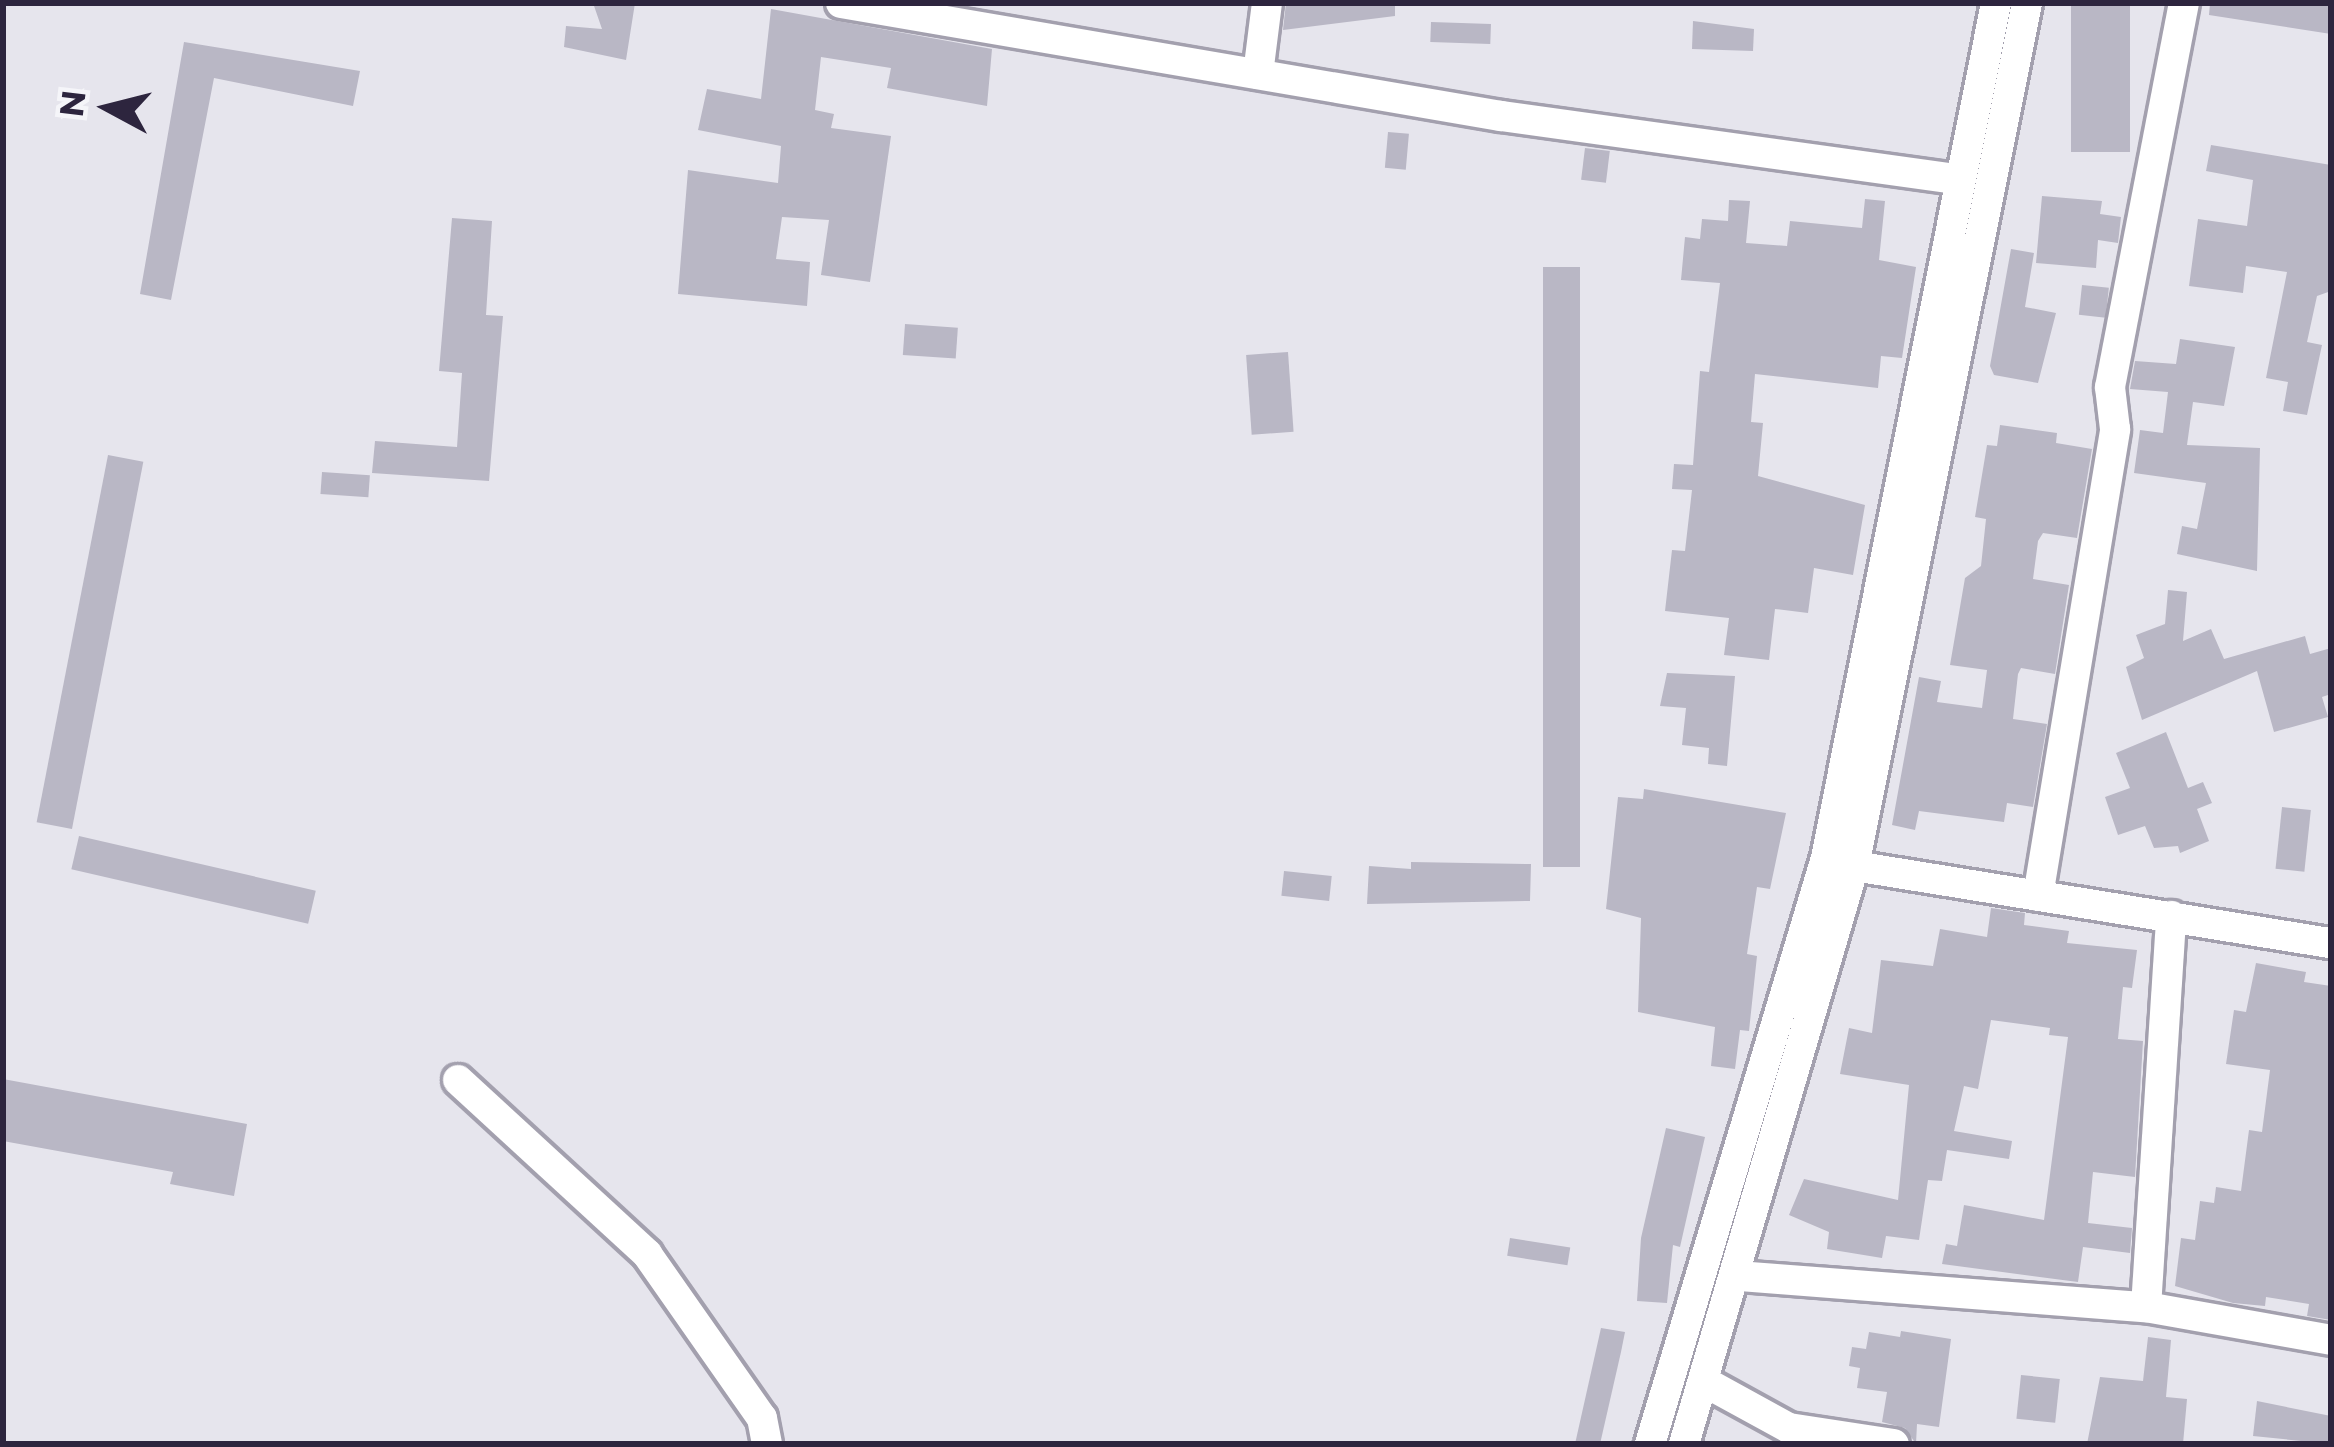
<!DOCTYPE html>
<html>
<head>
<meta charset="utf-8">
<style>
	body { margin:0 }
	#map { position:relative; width:2334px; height:1447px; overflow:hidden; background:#e6e5ed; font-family:Montserrat,sans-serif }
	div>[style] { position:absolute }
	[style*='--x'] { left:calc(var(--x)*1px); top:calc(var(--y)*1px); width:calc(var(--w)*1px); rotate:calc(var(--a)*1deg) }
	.building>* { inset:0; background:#b9b7c5; transform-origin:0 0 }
	.roads { filter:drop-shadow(3px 0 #a3a0ae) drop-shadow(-3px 0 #a3a0ae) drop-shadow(0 3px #a3a0ae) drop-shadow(0 -3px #a3a0ae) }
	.minor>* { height:30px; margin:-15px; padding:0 15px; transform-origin:15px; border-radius:15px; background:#fff }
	span { translate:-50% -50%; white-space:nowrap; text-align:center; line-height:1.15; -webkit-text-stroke:10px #f5f5f9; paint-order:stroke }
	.frame { position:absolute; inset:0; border:6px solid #2d253e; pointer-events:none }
	.north { position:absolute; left:48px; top:48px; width:120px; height:120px; -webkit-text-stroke:9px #f5f5f9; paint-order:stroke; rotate:277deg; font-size:33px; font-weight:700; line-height:48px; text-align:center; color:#2d253e }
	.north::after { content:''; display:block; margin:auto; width:42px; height:54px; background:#2d253e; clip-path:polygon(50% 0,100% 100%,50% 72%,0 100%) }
</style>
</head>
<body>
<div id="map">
	<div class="building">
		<div style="clip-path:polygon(593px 3px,635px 3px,626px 60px,564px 47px,566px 26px,602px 29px)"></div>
		<div style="clip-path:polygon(1286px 3px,1395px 3px,1395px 16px,1283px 30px)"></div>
		<div style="left:2071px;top:3px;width:59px;height:149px"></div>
		<div style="clip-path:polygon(2210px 3px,2331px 3px,2331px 34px,2209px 15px)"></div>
		<div style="clip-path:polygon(771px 9px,992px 49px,987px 106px,887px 88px,891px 68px,821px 57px,815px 110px,834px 114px,831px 128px,891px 136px,870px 282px,821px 275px,829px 220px,782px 217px,776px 259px,810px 262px,807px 306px,678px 294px,688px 170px,778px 183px,781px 146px,698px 130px,707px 89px,761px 99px)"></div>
		<div style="clip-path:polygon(1693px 21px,1754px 29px,1753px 51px,1692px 49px)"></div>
		<div style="left:1431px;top:22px;width:60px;height:20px;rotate:2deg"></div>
		<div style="clip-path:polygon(184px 42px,360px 71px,353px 106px,214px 78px,171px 300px,140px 294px)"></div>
		<div style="left:1388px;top:132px;width:21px;height:36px;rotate:5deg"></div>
		<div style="clip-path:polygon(2211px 145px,2331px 165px,2331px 291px,2317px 296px,2307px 342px,2322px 345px,2307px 415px,2283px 411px,2288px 382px,2266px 378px,2287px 272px,2246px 266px,2243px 293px,2189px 286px,2198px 219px,2247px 226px,2253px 180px,2206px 171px)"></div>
		<div style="left:1585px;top:148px;width:25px;height:32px;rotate:7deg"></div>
		<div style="clip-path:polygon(2042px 196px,2102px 201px,2100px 214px,2121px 217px,2118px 243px,2098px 240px,2096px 268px,2036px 263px)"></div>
		<div style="clip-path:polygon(1865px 199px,1885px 201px,1879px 260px,1916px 267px,1902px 358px,1881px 356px,1878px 388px,1755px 374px,1751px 422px,1763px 423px,1758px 476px,1865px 505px,1853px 575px,1814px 568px,1808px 613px,1775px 609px,1769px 660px,1724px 655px,1729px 618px,1665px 611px,1672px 550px,1685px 551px,1692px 490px,1672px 489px,1674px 464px,1693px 465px,1700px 371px,1709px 372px,1720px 283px,1681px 280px,1685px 237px,1700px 239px,1702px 219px,1728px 221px,1729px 200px,1750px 201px,1746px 243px,1787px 246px,1790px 221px,1862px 228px)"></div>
		<div style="clip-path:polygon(452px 218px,492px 221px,486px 315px,503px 316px,489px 481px,372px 473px,375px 441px,457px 447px,462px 373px,439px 371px)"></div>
		<div style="clip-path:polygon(2011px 249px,2034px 253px,2025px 307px,2056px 313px,2038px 383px,1994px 375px,1990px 366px)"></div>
		<div style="left:1580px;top:267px;width:600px;height:37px;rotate:90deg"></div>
		<div style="left:2082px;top:285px;width:27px;height:30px;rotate:6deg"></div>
		<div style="left:905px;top:324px;width:53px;height:31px;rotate:4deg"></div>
		<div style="clip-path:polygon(2180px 339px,2235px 347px,2224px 406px,2193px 402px,2187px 445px,2260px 448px,2257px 571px,2177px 554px,2182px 526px,2197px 529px,2206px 483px,2134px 473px,2140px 430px,2163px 433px,2168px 392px,2130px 389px,2135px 361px,2176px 364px)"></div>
		<div style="left:1288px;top:352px;width:80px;height:42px;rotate:86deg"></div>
		<div style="clip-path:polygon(2000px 425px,2057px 433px,2056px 443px,2092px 449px,2077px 538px,2043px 533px,2038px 541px,2033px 579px,2069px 585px,2055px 674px,2021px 668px,2018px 674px,2013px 719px,2047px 724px,2033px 807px,2007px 803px,2004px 822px,1919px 811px,1915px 830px,1892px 825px,1919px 677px,1941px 681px,1937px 702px,1982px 708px,1987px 670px,1950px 665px,1965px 578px,1981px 566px,1986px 519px,1975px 517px,1987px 445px,1997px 446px)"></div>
		<div style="left:108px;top:455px;width:36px;height:374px;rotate:11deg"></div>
		<div style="left:322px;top:472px;width:48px;height:22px;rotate:4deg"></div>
		<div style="clip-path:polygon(2168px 590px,2187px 592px,2183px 641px,2211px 629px,2224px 659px,2305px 636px,2310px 654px,2331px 648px,2331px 694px,2322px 697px,2328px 717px,2274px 732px,2257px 671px,2142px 720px,2126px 667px,2144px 658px,2136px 635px,2165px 624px)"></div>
		<div style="clip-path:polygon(1667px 673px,1735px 676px,1727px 766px,1708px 764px,1709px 748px,1682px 745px,1686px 708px,1660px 706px)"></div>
		<div style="clip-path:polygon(2166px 732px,2188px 788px,2203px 782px,2212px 803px,2197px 809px,2209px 841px,2180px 853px,2178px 846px,2154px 848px,2145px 826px,2118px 835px,2105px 797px,2130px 788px,2116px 753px)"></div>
		<div style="clip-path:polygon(1644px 789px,1786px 813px,1770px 889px,1757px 887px,1747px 954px,1757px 956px,1749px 1031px,1740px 1030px,1735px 1069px,1711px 1066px,1715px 1027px,1638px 1012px,1641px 918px,1606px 909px,1618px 797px,1643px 799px)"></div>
		<div style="left:2282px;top:807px;width:29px;height:62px;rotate:6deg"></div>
		<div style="left:79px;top:836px;width:243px;height:34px;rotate:13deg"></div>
		<div style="clip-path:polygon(1411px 862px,1531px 864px,1530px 901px,1367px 904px,1369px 866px,1411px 869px)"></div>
		<div style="left:1284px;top:871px;width:48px;height:25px;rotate:6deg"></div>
		<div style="clip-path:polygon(1991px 908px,2025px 913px,2024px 925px,2069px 931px,2067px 943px,2137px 950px,2132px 988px,2123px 987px,2118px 1039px,2143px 1041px,2135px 1177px,2093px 1172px,2088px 1223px,2132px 1228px,2130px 1253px,2083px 1247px,2078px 1282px,1942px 1264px,1946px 1244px,1957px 1246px,1964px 1205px,2044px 1220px,2068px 1037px,2049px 1035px,2050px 1028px,1991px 1020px,1978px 1089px,1964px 1086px,1954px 1131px,2012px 1141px,2009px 1159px,1947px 1150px,1942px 1181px,1928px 1180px,1919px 1240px,1886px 1236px,1882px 1258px,1827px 1249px,1829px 1232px,1789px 1215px,1804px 1179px,1898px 1200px,1909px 1085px,1840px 1074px,1849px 1028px,1872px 1033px,1881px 960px,1933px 966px,1940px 929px,1987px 937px)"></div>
		<div style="clip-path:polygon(2256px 963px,2306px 972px,2304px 982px,2331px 986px,2331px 1320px,2307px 1316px,2309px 1304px,2266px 1297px,2265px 1306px,2233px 1303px,2175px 1286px,2181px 1238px,2195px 1240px,2200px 1201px,2214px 1203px,2216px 1187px,2241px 1191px,2249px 1130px,2262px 1132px,2270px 1070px,2226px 1064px,2234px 1010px,2246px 1012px)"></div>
		<div style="clip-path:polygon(3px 1079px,247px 1124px,234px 1196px,170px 1184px,173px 1172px,3px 1141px)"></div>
		<div style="clip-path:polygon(1666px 1128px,1705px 1137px,1680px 1247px,1673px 1245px,1667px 1303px,1637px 1301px,1641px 1238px)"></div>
		<div style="left:1510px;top:1238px;width:61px;height:18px;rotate:9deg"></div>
		<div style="clip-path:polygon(1601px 1328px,1625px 1332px,1621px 1352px,1600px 1444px,1575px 1444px)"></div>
		<div style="clip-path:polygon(1901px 1331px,1951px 1339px,1939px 1427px,1917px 1424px,1916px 1444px,1905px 1428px,1882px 1422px,1887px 1392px,1857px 1388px,1860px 1368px,1849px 1366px,1852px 1347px,1866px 1349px,1869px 1332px,1900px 1337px)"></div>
		<div style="clip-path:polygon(2148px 1337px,2171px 1340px,2166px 1397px,2187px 1399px,2183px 1444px,2087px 1444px,2100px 1377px,2143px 1381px)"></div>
		<div style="left:2021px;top:1375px;width:39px;height:44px;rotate:6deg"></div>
		<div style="clip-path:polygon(2257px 1401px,2331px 1416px,2331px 1444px,2253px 1436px)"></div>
	</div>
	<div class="roads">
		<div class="minor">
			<div style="--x:841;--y:3;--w:670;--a:9.72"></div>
			<div style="--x:1501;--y:116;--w:463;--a:7.9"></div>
			<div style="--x:1258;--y:74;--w:72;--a:-82.8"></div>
			<div style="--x:1854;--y:866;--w:483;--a:9.2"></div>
			<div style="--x:2038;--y:896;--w:473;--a:-80.6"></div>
			<div style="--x:2115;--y:429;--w:42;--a:-96.8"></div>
			<div style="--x:2110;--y:387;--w:391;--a:-79.1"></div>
			<div style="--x:458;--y:1080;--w:257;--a:42.6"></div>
			<div style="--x:647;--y:1254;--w:200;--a:55"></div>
			<div style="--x:762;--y:1418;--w:26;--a:79"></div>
			<div style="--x:1739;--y:1276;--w:408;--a:4.4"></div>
			<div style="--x:2146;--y:1307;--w:188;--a:10.1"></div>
			<div style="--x:2146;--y:1307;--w:392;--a:-86.3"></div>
			<div style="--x:1703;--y:1381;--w:98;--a:28.7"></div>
			<div style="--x:1789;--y:1428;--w:106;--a:8.7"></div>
			<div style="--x:1650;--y:1444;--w:612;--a:-73.28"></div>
			<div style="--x:1826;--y:858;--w:872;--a:-78.75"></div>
			<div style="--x:1684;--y:1444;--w:602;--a:-73.61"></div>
			<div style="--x:1854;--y:866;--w:880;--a:-78.66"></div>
		</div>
	</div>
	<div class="frame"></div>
	<div class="north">N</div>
</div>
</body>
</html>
